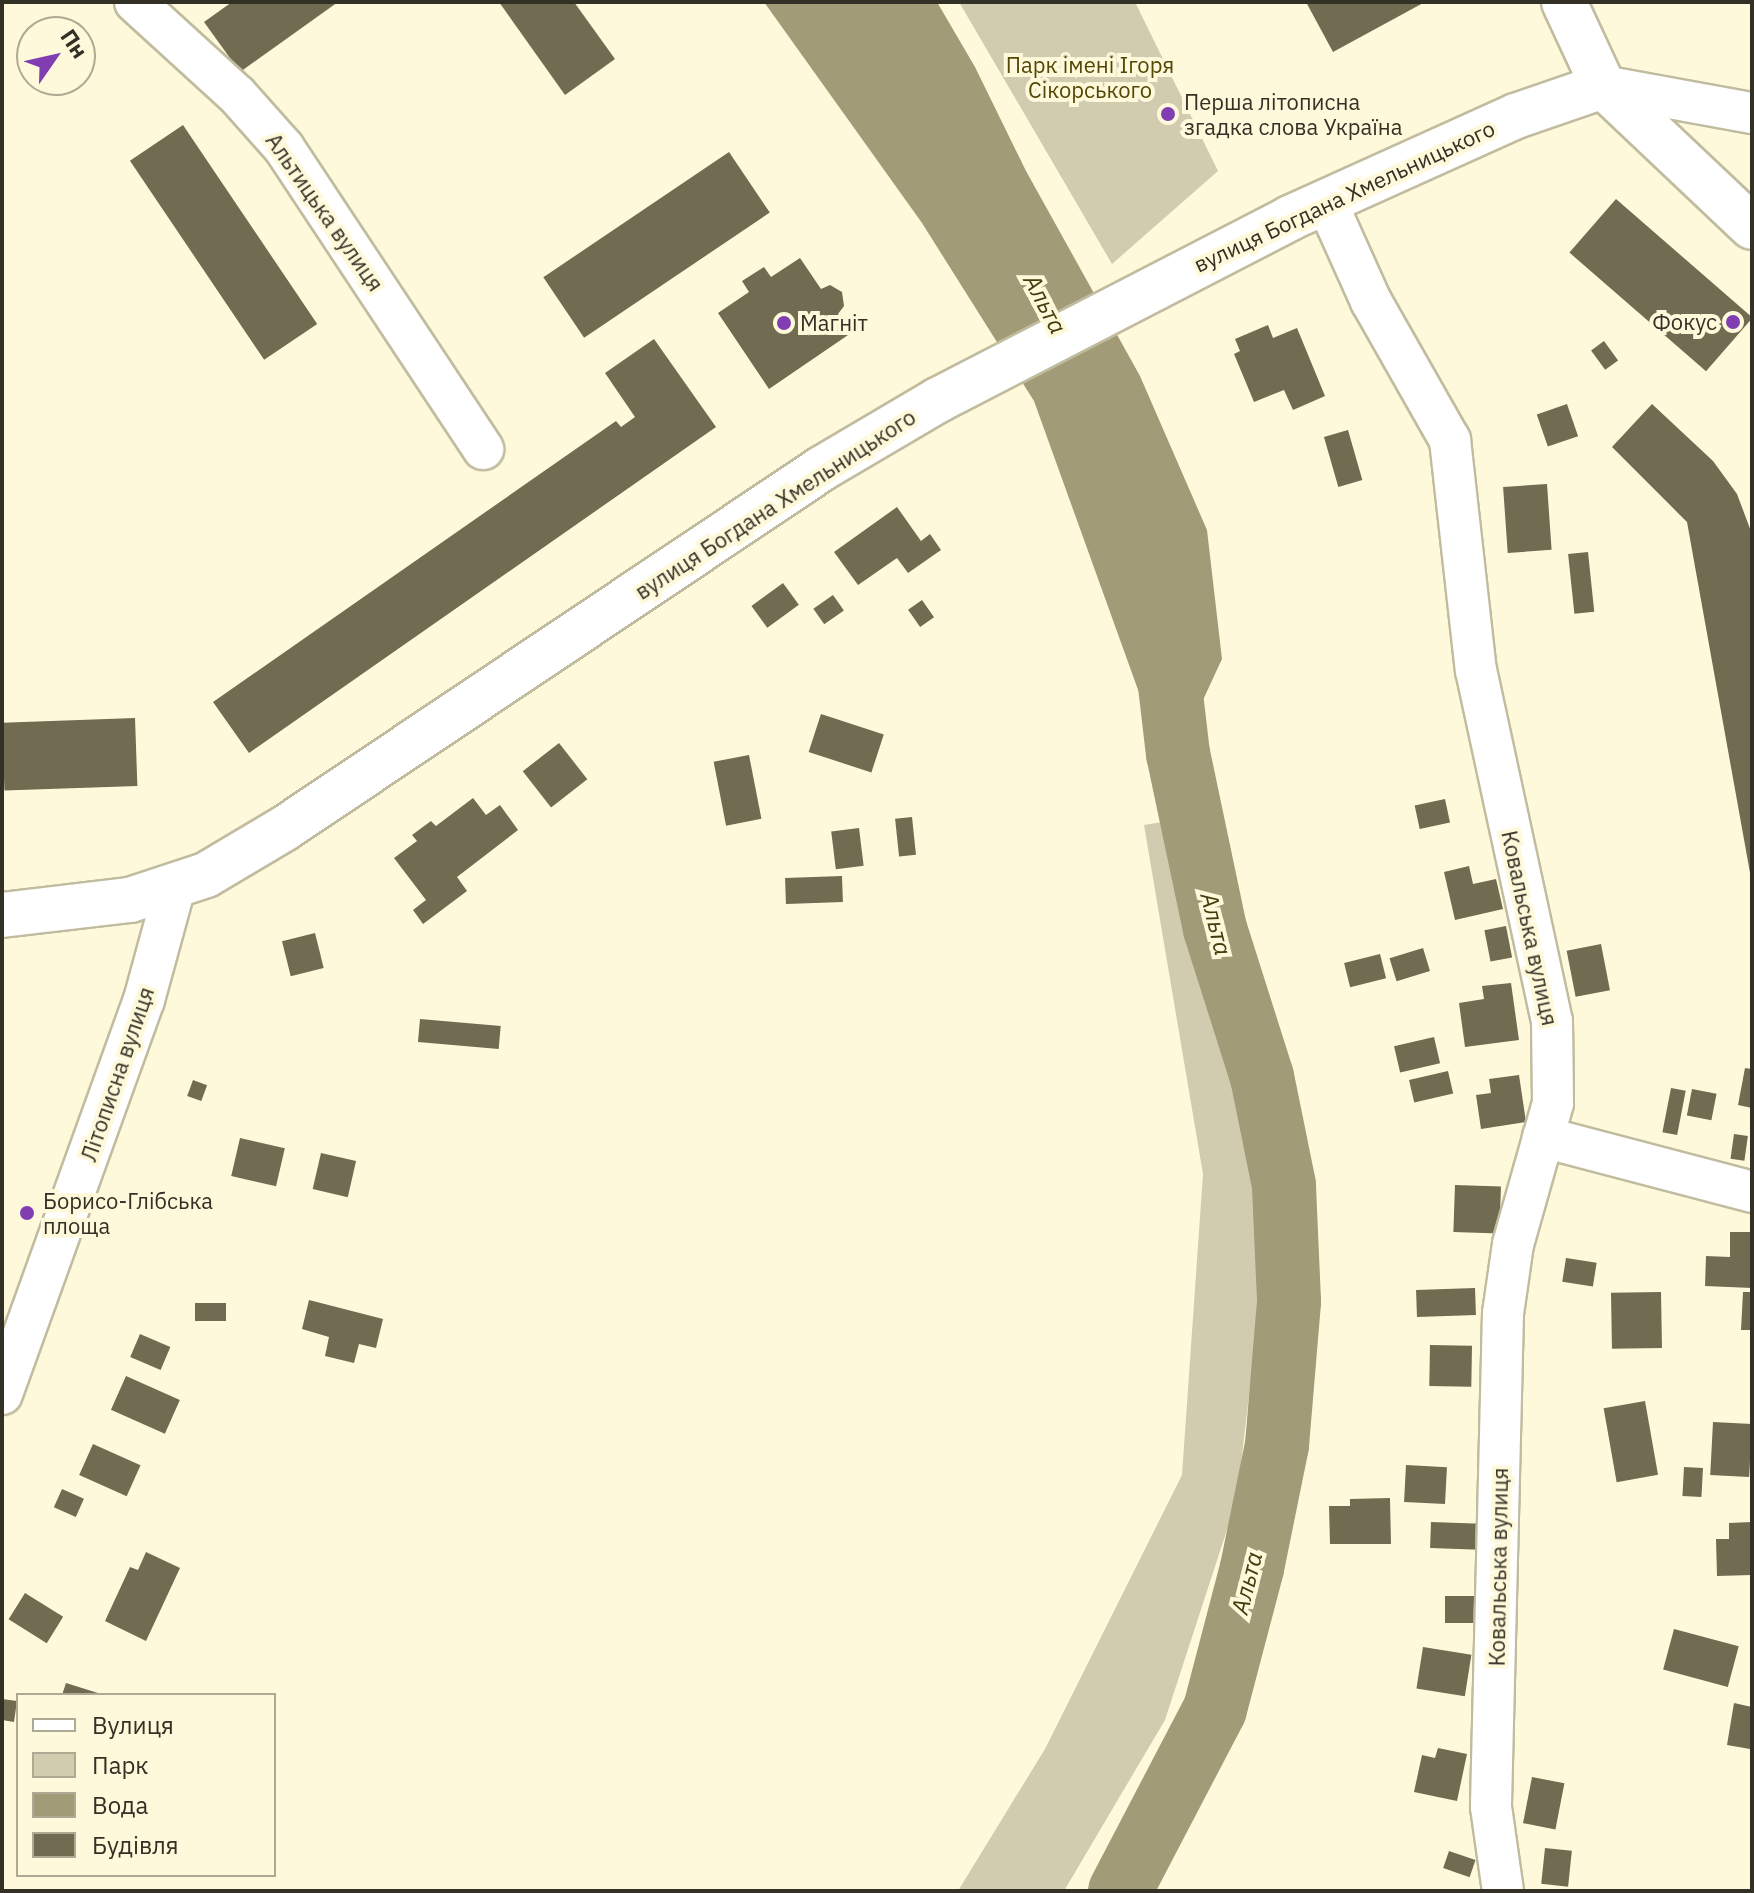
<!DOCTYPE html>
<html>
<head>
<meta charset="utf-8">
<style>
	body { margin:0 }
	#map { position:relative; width:1754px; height:1893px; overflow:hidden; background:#fff9db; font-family:"IBM Plex Sans",sans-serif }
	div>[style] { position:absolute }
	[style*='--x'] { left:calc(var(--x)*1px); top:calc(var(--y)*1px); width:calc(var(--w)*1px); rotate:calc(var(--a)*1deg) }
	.green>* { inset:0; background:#d1cbb0 }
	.water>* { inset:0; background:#a29b78 }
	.river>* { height:64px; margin:-32px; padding:0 32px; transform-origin:32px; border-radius:32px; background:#a29b78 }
	.building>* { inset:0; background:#706b51; transform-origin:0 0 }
	.roads { filter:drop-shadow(2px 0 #c1bc9f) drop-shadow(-2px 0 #c1bc9f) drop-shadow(0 2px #c1bc9f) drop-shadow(0 -2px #c1bc9f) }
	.street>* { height:40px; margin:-20px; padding:0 20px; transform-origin:20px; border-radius:20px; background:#fff }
	.secondary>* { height:44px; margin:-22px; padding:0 22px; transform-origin:22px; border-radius:22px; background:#fff }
	.dots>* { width:22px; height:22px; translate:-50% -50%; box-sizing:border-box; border:4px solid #fff9db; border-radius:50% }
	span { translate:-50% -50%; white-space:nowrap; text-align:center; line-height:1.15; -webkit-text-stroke:8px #fff9db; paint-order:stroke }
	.park-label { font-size:22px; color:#534705 }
	.poi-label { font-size:22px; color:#333025 }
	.left { translate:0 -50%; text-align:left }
	.right { translate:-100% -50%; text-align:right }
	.street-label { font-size:22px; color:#333025 }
	.water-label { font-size:24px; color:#453c0e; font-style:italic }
	.frame { position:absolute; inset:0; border:4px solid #333025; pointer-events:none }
	.legend { position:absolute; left:16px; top:1693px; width:260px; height:184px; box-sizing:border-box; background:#fff9db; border:2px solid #ada992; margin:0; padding:10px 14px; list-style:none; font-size:24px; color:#333025 }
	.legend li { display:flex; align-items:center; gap:16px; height:40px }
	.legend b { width:40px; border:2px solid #ada992 }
	.north { position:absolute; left:16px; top:16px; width:80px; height:80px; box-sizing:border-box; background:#fff9db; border:2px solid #ada992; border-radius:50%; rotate:56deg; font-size:22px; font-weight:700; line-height:32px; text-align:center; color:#333025 }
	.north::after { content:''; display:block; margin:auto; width:28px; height:36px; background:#813eb2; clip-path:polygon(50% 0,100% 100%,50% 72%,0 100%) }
</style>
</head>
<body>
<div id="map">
	<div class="green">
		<div style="clip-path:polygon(959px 2px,1135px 2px,1218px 171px,1112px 264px)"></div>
		<div style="clip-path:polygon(1174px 820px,1199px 943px,1256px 1154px,1257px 1325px,1237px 1499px,1165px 1720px,1064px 1891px,958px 1891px,1045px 1749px,1182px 1475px,1203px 1174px,1144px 825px)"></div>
	</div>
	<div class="water">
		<div style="clip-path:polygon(764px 2px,937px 2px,975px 67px,1026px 171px,1140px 376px,1207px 530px,1222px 659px,1178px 754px,1146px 712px,1034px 401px,922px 223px)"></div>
	</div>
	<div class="river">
		<div style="--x:1120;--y:1891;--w:205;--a:-62.4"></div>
		<div style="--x:1215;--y:1709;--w:146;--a:-75.3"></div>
		<div style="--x:1252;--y:1568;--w:126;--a:-78.5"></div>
		<div style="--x:1277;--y:1445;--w:144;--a:-85.2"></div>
		<div style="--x:1289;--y:1301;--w:116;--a:-92.5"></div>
		<div style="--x:1284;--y:1185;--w:110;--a:-101.5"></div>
		<div style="--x:1262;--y:1077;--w:155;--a:-107.6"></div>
		<div style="--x:1215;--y:929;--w:179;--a:-101.9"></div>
		<div style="--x:1178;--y:754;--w:86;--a:-96.7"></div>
	</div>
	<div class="building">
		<div style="clip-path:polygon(232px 2px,338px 2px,240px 72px,204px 22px)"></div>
		<div style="clip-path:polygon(499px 2px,574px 2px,615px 59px,565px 95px)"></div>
		<div style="clip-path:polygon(1306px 2px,1425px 2px,1333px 52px)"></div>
		<div style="left:183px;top:125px;width:240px;height:64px;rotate:56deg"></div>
		<div style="left:729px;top:152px;width:73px;height:224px;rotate:56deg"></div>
		<div style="left:1616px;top:199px;width:181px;height:71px;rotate:41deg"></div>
		<div style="clip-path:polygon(800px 258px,821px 289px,830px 285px,842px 292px,844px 306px,838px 314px,851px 333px,769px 389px,718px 313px,749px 292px,742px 281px,764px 267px,771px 277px)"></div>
		<div style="clip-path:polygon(1268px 325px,1273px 338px,1297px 328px,1325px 396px,1293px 410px,1284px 390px,1254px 402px,1234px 354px,1240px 351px,1235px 339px)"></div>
		<div style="clip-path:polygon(654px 339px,716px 427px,249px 753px,213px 702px,616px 421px,621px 427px,635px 417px,605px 373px)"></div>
		<div style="left:1604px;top:341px;width:24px;height:16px;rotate:54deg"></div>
		<div style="left:1567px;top:404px;width:34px;height:32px;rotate:71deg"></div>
		<div style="clip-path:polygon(1652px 404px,1713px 461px,1737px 494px,1752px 534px,1752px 884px,1687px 522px,1612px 447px)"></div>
		<div style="left:1348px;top:430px;width:52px;height:25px;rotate:74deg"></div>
		<div style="left:1547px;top:484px;width:66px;height:44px;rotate:86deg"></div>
		<div style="clip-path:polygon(897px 507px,921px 541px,930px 534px,941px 550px,908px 573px,897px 558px,858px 585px,834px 552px)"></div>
		<div style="left:1588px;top:552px;width:60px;height:20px;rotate:84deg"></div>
		<div style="left:783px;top:583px;width:27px;height:39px;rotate:54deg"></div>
		<div style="left:833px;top:595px;width:19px;height:24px;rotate:55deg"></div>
		<div style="left:922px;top:600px;width:21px;height:17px;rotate:55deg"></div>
		<div style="left:821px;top:714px;width:66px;height:40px;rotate:18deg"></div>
		<div style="left:135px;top:718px;width:68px;height:133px;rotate:88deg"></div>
		<div style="left:559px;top:743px;width:46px;height:46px;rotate:52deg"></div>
		<div style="left:749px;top:755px;width:65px;height:36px;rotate:79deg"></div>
		<div style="clip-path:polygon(473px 798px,486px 815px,500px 805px,518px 830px,457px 877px,467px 891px,423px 924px,413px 910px,426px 900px,394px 858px,417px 841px,412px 835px,431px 821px,436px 826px)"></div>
		<div style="left:1445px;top:799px;width:24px;height:31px;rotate:78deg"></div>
		<div style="left:912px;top:817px;width:38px;height:17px;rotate:84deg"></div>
		<div style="left:859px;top:828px;width:38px;height:28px;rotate:83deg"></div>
		<div style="clip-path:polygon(1469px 866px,1473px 884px,1496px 879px,1503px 909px,1455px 920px,1444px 872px)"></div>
		<div style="left:842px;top:876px;width:26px;height:57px;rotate:88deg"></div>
		<div style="left:1506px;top:926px;width:32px;height:22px;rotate:79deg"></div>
		<div style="left:315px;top:933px;width:36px;height:34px;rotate:76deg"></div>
		<div style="left:1601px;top:944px;width:47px;height:35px;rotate:79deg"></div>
		<div style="left:1423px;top:948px;width:24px;height:35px;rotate:73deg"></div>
		<div style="left:1380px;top:954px;width:25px;height:37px;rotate:76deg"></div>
		<div style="clip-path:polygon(1511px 983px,1519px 1040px,1465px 1047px,1459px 1003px,1484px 999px,1482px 986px)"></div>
		<div style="left:420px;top:1019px;width:81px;height:23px;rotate:5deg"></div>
		<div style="left:1434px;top:1037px;width:27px;height:41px;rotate:77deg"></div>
		<div style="clip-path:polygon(1745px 1068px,1752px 1069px,1752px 1108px,1738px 1105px)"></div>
		<div style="left:1448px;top:1071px;width:23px;height:40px;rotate:77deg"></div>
		<div style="clip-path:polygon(1519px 1075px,1526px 1122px,1481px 1129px,1476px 1095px,1491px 1093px,1489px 1079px)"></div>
		<div style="left:193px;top:1080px;width:15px;height:17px;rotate:20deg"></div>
		<div style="left:1671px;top:1088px;width:15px;height:45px;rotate:11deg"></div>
		<div style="left:1692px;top:1089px;width:25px;height:27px;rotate:11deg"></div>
		<div style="left:1734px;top:1134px;width:14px;height:25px;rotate:8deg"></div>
		<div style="left:240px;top:1138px;width:46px;height:39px;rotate:13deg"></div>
		<div style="left:321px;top:1153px;width:36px;height:37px;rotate:13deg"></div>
		<div style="left:1455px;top:1185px;width:46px;height:47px;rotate:2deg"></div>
		<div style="clip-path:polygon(1730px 1232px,1752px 1232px,1752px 1288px,1705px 1286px,1706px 1256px,1730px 1257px)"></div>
		<div style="left:1566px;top:1258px;width:31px;height:24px;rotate:9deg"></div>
		<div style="left:1475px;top:1288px;width:27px;height:59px;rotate:88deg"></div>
		<div style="left:1661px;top:1292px;width:56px;height:50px;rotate:89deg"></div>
		<div style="clip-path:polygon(1743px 1292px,1752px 1292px,1752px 1330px,1741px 1330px)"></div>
		<div style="clip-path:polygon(309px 1300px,383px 1319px,376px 1348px,359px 1344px,354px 1363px,325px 1356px,329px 1337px,302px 1329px)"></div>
		<div style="left:226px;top:1303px;width:18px;height:31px;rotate:90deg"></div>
		<div style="left:140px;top:1334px;width:33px;height:25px;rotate:23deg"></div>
		<div style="left:1430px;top:1345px;width:42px;height:41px;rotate:1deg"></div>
		<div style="left:126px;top:1376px;width:59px;height:37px;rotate:24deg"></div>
		<div style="left:1645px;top:1401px;width:75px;height:42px;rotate:80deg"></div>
		<div style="left:1713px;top:1422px;width:39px;height:53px;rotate:3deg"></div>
		<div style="left:93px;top:1444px;width:52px;height:34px;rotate:24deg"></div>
		<div style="left:1406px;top:1465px;width:41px;height:37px;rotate:3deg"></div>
		<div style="left:1684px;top:1467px;width:19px;height:29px;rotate:3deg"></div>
		<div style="left:62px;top:1489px;width:24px;height:20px;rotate:24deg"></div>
		<div style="clip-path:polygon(1390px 1498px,1391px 1544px,1330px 1544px,1329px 1506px,1350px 1506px,1350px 1499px)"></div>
		<div style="left:1431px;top:1522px;width:50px;height:26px;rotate:2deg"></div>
		<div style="clip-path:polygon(1752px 1522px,1752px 1575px,1717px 1576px,1716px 1539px,1729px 1539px,1729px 1523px)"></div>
		<div style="clip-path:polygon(146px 1552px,180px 1568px,146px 1641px,105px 1621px,130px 1567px,138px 1570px)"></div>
		<div style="left:25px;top:1593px;width:45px;height:31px;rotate:32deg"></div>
		<div style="left:1445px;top:1596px;width:35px;height:27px"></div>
		<div style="left:1674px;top:1629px;width:67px;height:42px;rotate:15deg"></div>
		<div style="left:1423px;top:1647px;width:49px;height:42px;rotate:9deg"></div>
		<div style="clip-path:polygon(66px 1683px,101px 1694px,101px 1695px,62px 1695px)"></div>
		<div style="clip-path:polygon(2px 1699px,17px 1701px,14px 1722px,2px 1720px)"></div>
		<div style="clip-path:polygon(1734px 1703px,1752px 1707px,1750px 1749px,1727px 1745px)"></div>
		<div style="clip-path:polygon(1438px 1748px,1467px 1754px,1457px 1801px,1414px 1792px,1422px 1755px,1435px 1758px)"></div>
		<div style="left:1532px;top:1777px;width:33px;height:47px;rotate:11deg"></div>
		<div style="left:1545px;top:1848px;width:27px;height:36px;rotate:6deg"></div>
		<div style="left:1449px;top:1851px;width:28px;height:18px;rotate:19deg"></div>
	</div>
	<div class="roads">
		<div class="street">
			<div style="--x:135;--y:2;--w:138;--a:42.4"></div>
			<div style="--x:237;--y:95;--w:71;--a:48.4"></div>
			<div style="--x:284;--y:148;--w:361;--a:56.5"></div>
			<div style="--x:1603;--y:86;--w:151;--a:10.3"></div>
			<div style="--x:1326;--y:201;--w:110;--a:65.8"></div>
			<div style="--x:1371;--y:301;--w:160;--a:60.4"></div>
			<div style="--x:1450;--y:440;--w:231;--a:83.6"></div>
			<div style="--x:1476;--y:670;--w:359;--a:77.8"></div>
			<div style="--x:1552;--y:1021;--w:82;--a:89.3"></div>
			<div style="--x:1553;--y:1103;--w:147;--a:105.8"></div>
			<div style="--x:1513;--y:1244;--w:70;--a:98.2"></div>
			<div style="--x:1503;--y:1313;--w:494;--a:91.4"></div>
			<div style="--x:1491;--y:1807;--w:85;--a:81.9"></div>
			<div style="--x:1543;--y:1137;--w:216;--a:14.7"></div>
			<div style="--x:2;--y:1394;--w:419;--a:-70.2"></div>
			<div style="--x:144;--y:1000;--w:117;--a:-74.7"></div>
		</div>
		<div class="secondary">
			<div style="--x:1564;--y:2;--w:93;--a:65.1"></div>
			<div style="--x:1603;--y:86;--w:205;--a:43.4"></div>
			<div style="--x:2;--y:915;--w:129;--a:-6.7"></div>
			<div style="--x:130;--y:900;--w:80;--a:-18.2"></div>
			<div style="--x:206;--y:875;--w:92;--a:-30.7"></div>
			<div style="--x:285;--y:828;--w:645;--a:-33.81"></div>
			<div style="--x:821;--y:469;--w:136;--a:-30.5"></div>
			<div style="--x:938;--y:400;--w:396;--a:-27.3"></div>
			<div style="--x:1290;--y:218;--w:248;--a:-24.3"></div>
			<div style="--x:1516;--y:116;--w:92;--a:-19"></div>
		</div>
	</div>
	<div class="dots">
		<div style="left:1168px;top:114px;background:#813eb2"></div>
		<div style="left:1733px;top:322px;background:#813eb2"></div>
		<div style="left:784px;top:323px;background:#813eb2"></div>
		<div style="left:27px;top:1213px;background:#813eb2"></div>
	</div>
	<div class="park-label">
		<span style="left:1090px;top:77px">Парк імені Ігоря<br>Сікорського</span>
	</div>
	<div class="poi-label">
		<span class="left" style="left:1184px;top:114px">Перша літописна<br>згадка слова Україна</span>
		<span class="right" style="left:1717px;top:322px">Фокус</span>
		<span class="left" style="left:800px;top:323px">Магніт</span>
		<span class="left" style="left:43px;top:1213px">Борисо-Глібська<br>площа</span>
	</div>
	<div class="street-label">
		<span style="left:1344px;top:196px;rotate:-25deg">вулиця Богдана Хмельницького</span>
		<span style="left:325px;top:212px;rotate:55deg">Альтицька вулиця</span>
		<span style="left:775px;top:504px;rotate:-33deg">вулиця Богдана Хмельницького</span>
		<span style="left:1530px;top:928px;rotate:78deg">Ковальська вулиця</span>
		<span style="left:117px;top:1074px;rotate:-71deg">Літописна вулиця</span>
		<span style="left:1498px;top:1567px;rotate:-89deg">Ковальська вулиця</span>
	</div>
	<div class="water-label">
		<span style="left:1045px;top:304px;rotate:62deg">Альта</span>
		<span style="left:1216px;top:924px;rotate:76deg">Альта</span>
		<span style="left:1247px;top:1583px;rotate:-76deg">Альта</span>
	</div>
	<div class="frame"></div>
	<ul class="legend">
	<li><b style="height:10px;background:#fff"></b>Вулиця</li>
	<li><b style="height:22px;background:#d1cbb0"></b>Парк</li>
	<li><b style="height:22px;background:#a29b78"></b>Вода</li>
	<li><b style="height:22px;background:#706b51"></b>Будівля</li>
	</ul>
	<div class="north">Пн</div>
</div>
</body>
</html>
